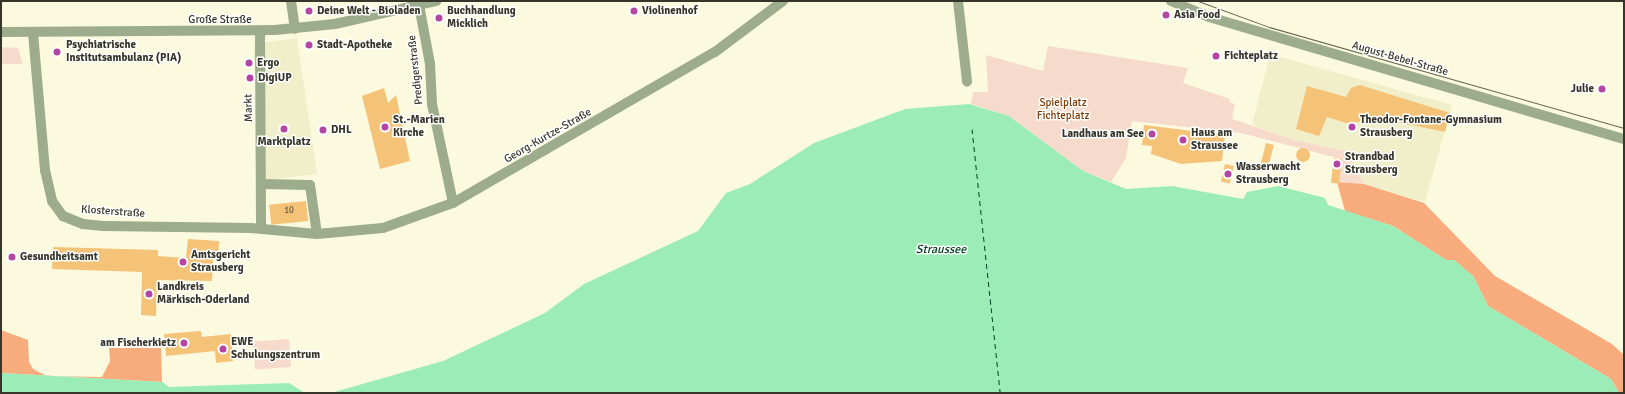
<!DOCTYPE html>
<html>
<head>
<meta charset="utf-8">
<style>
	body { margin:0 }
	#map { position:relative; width:1625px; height:394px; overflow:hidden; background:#fcfade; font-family:Signika,sans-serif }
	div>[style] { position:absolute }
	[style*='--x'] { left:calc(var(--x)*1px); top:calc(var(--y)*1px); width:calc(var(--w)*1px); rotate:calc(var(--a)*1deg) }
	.built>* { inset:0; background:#f1eeca }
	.green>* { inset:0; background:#f6dacb; transform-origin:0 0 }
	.forest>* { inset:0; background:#f8ab7d }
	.water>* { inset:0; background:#9becb6 }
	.ferry>* { height:1px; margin-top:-0.5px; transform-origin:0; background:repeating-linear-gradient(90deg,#004120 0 5px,transparent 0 9px) }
	.building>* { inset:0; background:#f5c378; transform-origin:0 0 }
	.round { border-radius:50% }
	.minor>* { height:10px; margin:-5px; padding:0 5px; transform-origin:5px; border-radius:5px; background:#9cac8c }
	.tram>* { height:1px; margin:-0.5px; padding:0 0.5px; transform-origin:0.5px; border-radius:0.5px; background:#656455 }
	.dots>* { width:11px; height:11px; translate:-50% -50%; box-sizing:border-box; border:2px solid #fff; border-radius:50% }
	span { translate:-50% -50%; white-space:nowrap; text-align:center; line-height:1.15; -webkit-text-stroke:3px #fff; paint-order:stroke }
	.number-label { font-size:9px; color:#66583e }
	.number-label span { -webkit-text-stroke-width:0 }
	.poi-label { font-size:11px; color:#36352a; font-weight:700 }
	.left { translate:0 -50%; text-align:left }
	.right { translate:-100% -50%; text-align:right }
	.street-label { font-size:11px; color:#36352a }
	.park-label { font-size:11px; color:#7e3a01 }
	.water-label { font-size:12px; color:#004120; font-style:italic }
	.frame { position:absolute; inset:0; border:2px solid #36352a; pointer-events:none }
</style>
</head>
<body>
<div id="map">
	<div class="built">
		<div style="clip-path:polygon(297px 38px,317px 174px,258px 181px,254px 44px)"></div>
		<div style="clip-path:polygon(1270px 54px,1452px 105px,1425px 202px,1364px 184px,1345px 151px,1294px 140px,1252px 125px)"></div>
	</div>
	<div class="green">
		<div style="clip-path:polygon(1048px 46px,1188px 68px,1183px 83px,1230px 99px,1229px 102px,1235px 104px,1232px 119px,1294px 140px,1345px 151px,1364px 184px,1337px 182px,1341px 159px,1241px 133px,1132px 121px,1126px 158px,1111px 182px,1083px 171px,1009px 116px,971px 104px,973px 92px,988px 92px,986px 55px,1043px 71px)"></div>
		<div style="clip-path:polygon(1px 47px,18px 48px,23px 64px,1px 64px)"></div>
		<div style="left:289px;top:339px;width:28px;height:36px;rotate:86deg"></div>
	</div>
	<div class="forest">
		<div style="clip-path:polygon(1337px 182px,1364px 184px,1424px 203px,1495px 276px,1612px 344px,1624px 355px,1624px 393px,1619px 393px,1611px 379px,1488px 306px,1473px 276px,1454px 260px,1446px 260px,1393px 226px,1345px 211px)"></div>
		<div style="clip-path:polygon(1px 330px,28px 340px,29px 362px,33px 369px,47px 376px,102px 377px,110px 361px,109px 348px,161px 348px,162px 382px,1px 373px)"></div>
	</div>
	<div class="water">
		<div style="clip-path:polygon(969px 104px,1009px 116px,1083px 171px,1126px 189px,1172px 186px,1243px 199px,1247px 192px,1278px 186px,1325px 198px,1328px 205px,1393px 226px,1446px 260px,1454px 260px,1473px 276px,1488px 306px,1611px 379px,1619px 393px,331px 393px,443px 361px,545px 313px,584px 284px,698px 231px,726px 193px,750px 184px,814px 143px,905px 109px)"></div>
		<div style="clip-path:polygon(1px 373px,162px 382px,169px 387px,289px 383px,305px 393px,1px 393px)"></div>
	</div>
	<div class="ferry">
		<div style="--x:972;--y:129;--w:265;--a:83.9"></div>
	</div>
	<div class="building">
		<div style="clip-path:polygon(1360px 85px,1450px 113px,1445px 132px,1388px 120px,1346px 123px,1327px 117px,1319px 136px,1296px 129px,1307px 86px,1346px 97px,1351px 88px)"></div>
		<div style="clip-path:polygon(384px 88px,388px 103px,396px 95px,410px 161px,380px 169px,362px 96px)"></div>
		<div style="clip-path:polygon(1144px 125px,1225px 135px,1222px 161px,1181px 164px,1151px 154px,1152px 146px,1142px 145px)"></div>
		<div style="left:1266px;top:143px;width:8px;height:23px;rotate:14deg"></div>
		<div class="round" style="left:1296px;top:148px;width:14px;height:14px"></div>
		<div style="left:1334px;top:158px;width:8px;height:25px;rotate:7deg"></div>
		<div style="left:1225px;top:164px;width:9px;height:18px;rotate:13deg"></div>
		<div style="left:306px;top:201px;width:20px;height:37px;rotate:84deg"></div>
		<div style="clip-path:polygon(188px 239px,219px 241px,218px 259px,213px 259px,212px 281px,157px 280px,156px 316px,141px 315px,142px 272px,52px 269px,53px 247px,158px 250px,158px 256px,186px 258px)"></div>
		<div style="clip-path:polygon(201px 331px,202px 337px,231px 334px,233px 361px,216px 363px,215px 351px,166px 356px,164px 334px)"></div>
	</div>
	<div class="minor">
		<div style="--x:291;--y:1;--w:28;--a:82"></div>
		<div style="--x:958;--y:1;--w:81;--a:83.6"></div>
		<div style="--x:1171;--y:1;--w:41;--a:22.8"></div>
		<div style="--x:1209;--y:17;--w:433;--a:16.4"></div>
		<div style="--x:419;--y:5;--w:60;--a:79.4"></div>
		<div style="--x:430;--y:64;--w:40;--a:87.1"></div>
		<div style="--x:432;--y:104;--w:101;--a:78"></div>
		<div style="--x:260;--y:31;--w:198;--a:89.7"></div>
		<div style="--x:1;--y:32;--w:274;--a:-0.4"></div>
		<div style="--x:275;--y:30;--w:60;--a:-5.7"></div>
		<div style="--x:335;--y:24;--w:104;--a:-12.8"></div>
		<div style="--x:33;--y:33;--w:138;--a:85"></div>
		<div style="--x:45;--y:170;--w:32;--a:77"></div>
		<div style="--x:52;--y:201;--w:19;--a:54"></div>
		<div style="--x:63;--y:216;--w:22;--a:22"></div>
		<div style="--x:83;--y:224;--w:20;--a:6"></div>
		<div style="--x:103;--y:226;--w:148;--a:0.8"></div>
		<div style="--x:251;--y:228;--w:66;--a:5.2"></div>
		<div style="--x:317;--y:234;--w:66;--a:-5.2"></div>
		<div style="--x:383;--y:228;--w:74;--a:-19.7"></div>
		<div style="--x:453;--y:203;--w:302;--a:-30"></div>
		<div style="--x:715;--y:52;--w:85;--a:-36.9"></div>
		<div style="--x:262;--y:184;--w:48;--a:1.2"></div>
		<div style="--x:310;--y:185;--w:49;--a:81.9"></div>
	</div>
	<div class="tram">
		<div style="--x:1198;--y:1;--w:76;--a:20.1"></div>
		<div style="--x:1269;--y:27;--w:369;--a:15.9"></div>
	</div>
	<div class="dots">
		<div style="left:309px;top:11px;background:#b446a3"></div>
		<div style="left:634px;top:11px;background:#b446a3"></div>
		<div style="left:1166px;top:15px;background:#b446a3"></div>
		<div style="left:439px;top:18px;background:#b446a3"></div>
		<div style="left:309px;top:45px;background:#b446a3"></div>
		<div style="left:57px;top:52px;background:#b446a3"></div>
		<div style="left:1216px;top:56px;background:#b446a3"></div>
		<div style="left:249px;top:63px;background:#b446a3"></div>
		<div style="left:250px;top:78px;background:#b446a3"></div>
		<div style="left:1602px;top:89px;background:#b446a3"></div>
		<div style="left:385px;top:127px;background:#b446a3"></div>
		<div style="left:1352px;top:127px;background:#b446a3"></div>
		<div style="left:284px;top:129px;background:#b446a3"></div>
		<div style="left:323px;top:130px;background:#b446a3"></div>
		<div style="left:1152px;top:134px;background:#b446a3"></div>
		<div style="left:1183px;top:140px;background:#b446a3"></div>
		<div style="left:1337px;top:164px;background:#b446a3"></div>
		<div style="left:1228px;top:174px;background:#b446a3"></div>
		<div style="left:12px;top:257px;background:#b446a3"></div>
		<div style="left:183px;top:262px;background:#b446a3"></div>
		<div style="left:149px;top:294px;background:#b446a3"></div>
		<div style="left:184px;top:343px;background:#b446a3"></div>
		<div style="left:223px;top:349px;background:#b446a3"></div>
	</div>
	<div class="number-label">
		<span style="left:289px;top:211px">10</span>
	</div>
	<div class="poi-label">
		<span class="left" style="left:317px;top:11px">Deine Welt - Bioladen</span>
		<span class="left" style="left:642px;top:11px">Violinenhof</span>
		<span class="left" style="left:447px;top:18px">Buchhandlung<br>Micklich</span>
		<span class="left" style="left:1174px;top:15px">Asia Food</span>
		<span class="left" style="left:317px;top:45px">Stadt-Apotheke</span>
		<span class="left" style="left:66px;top:52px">Psychiatrische<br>Institutsambulanz (PIA)</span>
		<span class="left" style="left:1224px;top:56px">Fichteplatz</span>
		<span class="left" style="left:257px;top:63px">Ergo</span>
		<span class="left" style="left:258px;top:78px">DigiUP</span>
		<span class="right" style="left:1594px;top:89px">Julie</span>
		<span class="left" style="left:393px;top:127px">St.-Marien<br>Kirche</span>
		<span class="left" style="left:1360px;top:127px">Theodor-Fontane-Gymnasium<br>Strausberg</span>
		<span class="left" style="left:331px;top:130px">DHL</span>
		<span class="right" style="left:1144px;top:134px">Landhaus am See</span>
		<span class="left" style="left:1191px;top:140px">Haus am<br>Straussee</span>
		<span style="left:284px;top:142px">Marktplatz</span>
		<span class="left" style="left:1345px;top:164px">Strandbad<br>Strausberg</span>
		<span class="left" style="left:1236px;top:174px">Wasserwacht<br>Strausberg</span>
		<span class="left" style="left:191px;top:262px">Amtsgericht<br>Strausberg</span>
		<span class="left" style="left:20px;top:257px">Gesundheitsamt</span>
		<span class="left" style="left:157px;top:294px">Landkreis<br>Märkisch-Oderland</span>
		<span class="right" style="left:176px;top:343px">am Fischerkietz</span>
		<span class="left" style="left:231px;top:349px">EWE<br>Schulungszentrum</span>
	</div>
	<div class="street-label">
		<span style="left:220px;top:20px">Große Straße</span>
		<span style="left:1400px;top:59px;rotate:16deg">August-Bebel-Straße</span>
		<span style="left:416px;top:70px;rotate:-96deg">Predigerstraße</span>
		<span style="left:249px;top:108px;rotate:-91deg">Markt</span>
		<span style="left:548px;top:136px;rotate:-30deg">Georg-Kurtze-Straße</span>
		<span style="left:113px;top:212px;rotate:4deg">Klosterstraße</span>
	</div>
	<div class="park-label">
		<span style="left:1063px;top:110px">Spielplatz<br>Fichteplatz</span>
	</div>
	<div class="water-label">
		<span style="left:941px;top:250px">Straussee</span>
	</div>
	<div class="frame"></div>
</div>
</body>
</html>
